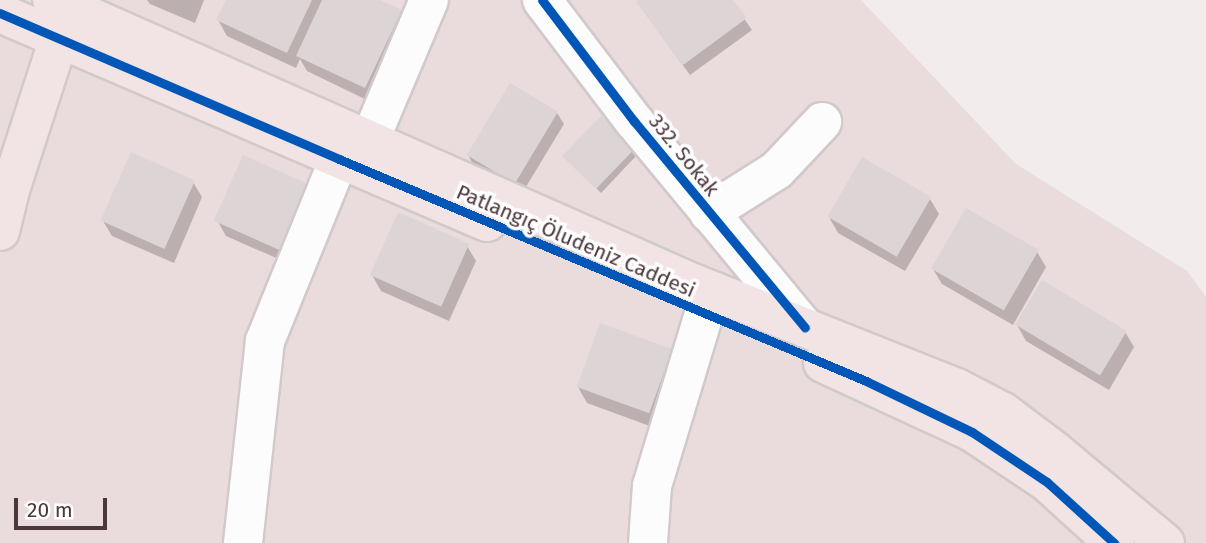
<!DOCTYPE html>
<html>
<head>
<meta charset="utf-8">
<style>
	body { margin:0 }
	#map { position:relative; width:1206px; height:543px; overflow:hidden; background:#f3eced; font-family:"Fira Sans",sans-serif }
	div>[style] { position:absolute }
	[style*='--x'] { left:calc(var(--x)*1px); top:calc(var(--y)*1px); width:calc(var(--w)*1px); rotate:calc(var(--a)*1deg) }
	.residential>* { inset:0; background:#eadbdd }
	.shadow>* { inset:0; background:#0003 }
	.building>* { inset:0; background:#ddd4d6; transform-origin:0 0 }
	.roads { filter:drop-shadow(2px 0 #d1c9ca) drop-shadow(-2px 0 #d1c9ca) drop-shadow(0 2px #d1c9ca) drop-shadow(0 -2px #d1c9ca) }
	.minor>* { height:38px; margin:-19px; padding:0 19px; transform-origin:19px; border-radius:19px; background:#fdfcfc }
	.major>* { height:38px; margin:-19px; padding:0 19px; transform-origin:19px; border-radius:19px; background:#f2e4e5 }
	.cycleway>* { height:9px; margin:-4.5px; padding:0 4.5px; transform-origin:4.5px; border-radius:4.5px; background:#0057b8 }
	span { translate:-50% -50%; white-space:nowrap; text-align:center; line-height:1.15; -webkit-text-stroke:7px #fff; paint-order:stroke }
	.street-label { font-size:21px; color:#4b363a }
	.scale { position:absolute; left:14px; top:498px; width:93px; height:32px; box-sizing:border-box; border:4px solid #4b363a; border-top:0; padding-left:9px; font-size:21px; line-height:24px; white-space:nowrap; color:#4b363a; -webkit-text-stroke:5px #fff; paint-order:stroke }
</style>
</head>
<body>
<div id="map">
	<div class="residential">
		<div style="clip-path:polygon(0 0,861px 0,1016px 164px,1187px 271px,1206px 297px,1206px 543px,0 543px)"></div>
	</div>
	<div class="shadow">
		<div style="clip-path:polygon(147px 0,204px 0,195px 23px,150px 4px)"></div>
		<div style="clip-path:polygon(228px 0,376px 0,400px 11px,409px 27px,373px 103px,307px 71px,300px 59px,296px 68px,227px 36px,218px 20px)"></div>
		<div style="clip-path:polygon(641px 0,731px 0,752px 30px,690px 75px,645px 13px)"></div>
		<div style="clip-path:polygon(557px 113px,564px 124px,521px 195px,474px 166px,468px 155px)"></div>
		<div style="clip-path:polygon(634px 150px,637px 155px,601px 193px,565px 156px)"></div>
		<div style="clip-path:polygon(193px 182px,202px 197px,174px 263px,112px 236px,103px 221px)"></div>
		<div style="clip-path:polygon(308px 186px,290px 264px,226px 236px,217px 220px)"></div>
		<div style="clip-path:polygon(930px 199px,939px 214px,905px 271px,838px 233px,829px 217px)"></div>
		<div style="clip-path:polygon(467px 246px,476px 261px,449px 321px,381px 291px,372px 275px)"></div>
		<div style="clip-path:polygon(1037px 252px,1046px 267px,1013px 325px,942px 284px,933px 269px)"></div>
		<div style="clip-path:polygon(1017px 325px,1125px 332px,1134px 347px,1109px 390px,1026px 341px)"></div>
		<div style="clip-path:polygon(671px 350px,680px 366px,658px 429px,587px 403px,578px 387px)"></div>
	</div>
	<div class="building">
		<div style="clip-path:polygon(226px 0,312px 0,287px 53px,216px 20px)"></div>
		<div style="clip-path:polygon(322px 0,380px 0,402px 10px,365px 88px,296px 56px)"></div>
		<div style="clip-path:polygon(638px 0,733px 0,747px 18px,683px 65px,636px 2px)"></div>
		<div style="left:510px;top:83px;width:56px;height:84px;rotate:31deg"></div>
		<div style="left:601px;top:116px;width:47px;height:56px;rotate:44deg"></div>
		<div style="left:131px;top:152px;width:70px;height:75px;rotate:24deg"></div>
		<div style="left:243px;top:155px;width:72px;height:72px;rotate:24deg"></div>
		<div style="left:862px;top:157px;width:80px;height:69px;rotate:30deg"></div>
		<div style="left:966px;top:208px;width:84px;height:70px;rotate:30deg"></div>
		<div style="left:398px;top:212px;width:78px;height:69px;rotate:24deg"></div>
		<div style="left:1042px;top:280px;width:99px;height:52px;rotate:31deg"></div>
		<div style="left:600px;top:323px;width:77px;height:68px;rotate:20deg"></div>
	</div>
	<div class="roads">
		<div class="minor">
			<div style="--x:542;--y:0;--w:152;--a:52.8"></div>
			<div style="--x:634;--y:121;--w:268;--a:50.4"></div>
			<div style="--x:369;--y:142;--w:154;--a:-67.1"></div>
			<div style="--x:709;--y:213;--w:80;--a:-32.3"></div>
			<div style="--x:777;--y:170;--w:66;--a:-46.8"></div>
			<div style="--x:243;--y:543;--w:203;--a:-83.8"></div>
			<div style="--x:265;--y:341;--w:196;--a:-67.9"></div>
			<div style="--x:648;--y:543;--w:57;--a:-86"></div>
			<div style="--x:652;--y:486;--w:180;--a:-73.2"></div>
		</div>
		<div class="major">
			<div style="--x:52;--y:0;--w:703;--a:23.83"></div>
			<div style="--x:695;--y:284;--w:282;--a:21.7"></div>
			<div style="--x:957;--y:388;--w:52;--a:27.6"></div>
			<div style="--x:1003;--y:412;--w:66;--a:37"></div>
			<div style="--x:1056;--y:452;--w:142;--a:39.9"></div>
			<div style="--x:0;--y:13;--w:530;--a:23.23"></div>
			<div style="--x:0;--y:231;--w:42;--a:-76.3"></div>
			<div style="--x:10;--y:190;--w:186;--a:-72.1"></div>
			<div style="--x:823;--y:363;--w:164;--a:24.8"></div>
			<div style="--x:972;--y:432;--w:90;--a:33.7"></div>
			<div style="--x:1047;--y:482;--w:91;--a:42.3"></div>
		</div>
	</div>
	<div class="cycleway">
		<div style="--x:542;--y:0;--w:152;--a:52.8"></div>
		<div style="--x:634;--y:121;--w:268;--a:50.4"></div>
		<div style="--x:0;--y:13;--w:369;--a:23.3"></div>
		<div style="--x:339;--y:159;--w:572;--a:22.84"></div>
		<div style="--x:866;--y:381;--w:118;--a:25.7"></div>
		<div style="--x:972;--y:432;--w:90;--a:33.7"></div>
		<div style="--x:1047;--y:482;--w:91;--a:42.3"></div>
	</div>
	<div class="street-label">
		<span style="left:684px;top:155px;rotate:51deg">332. Sokak</span>
		<span style="left:576px;top:241px;rotate:23deg">Patlangıç Öludeniz Caddesi</span>
	</div>
	<div class="scale">20 m</div>
</div>
</body>
</html>
